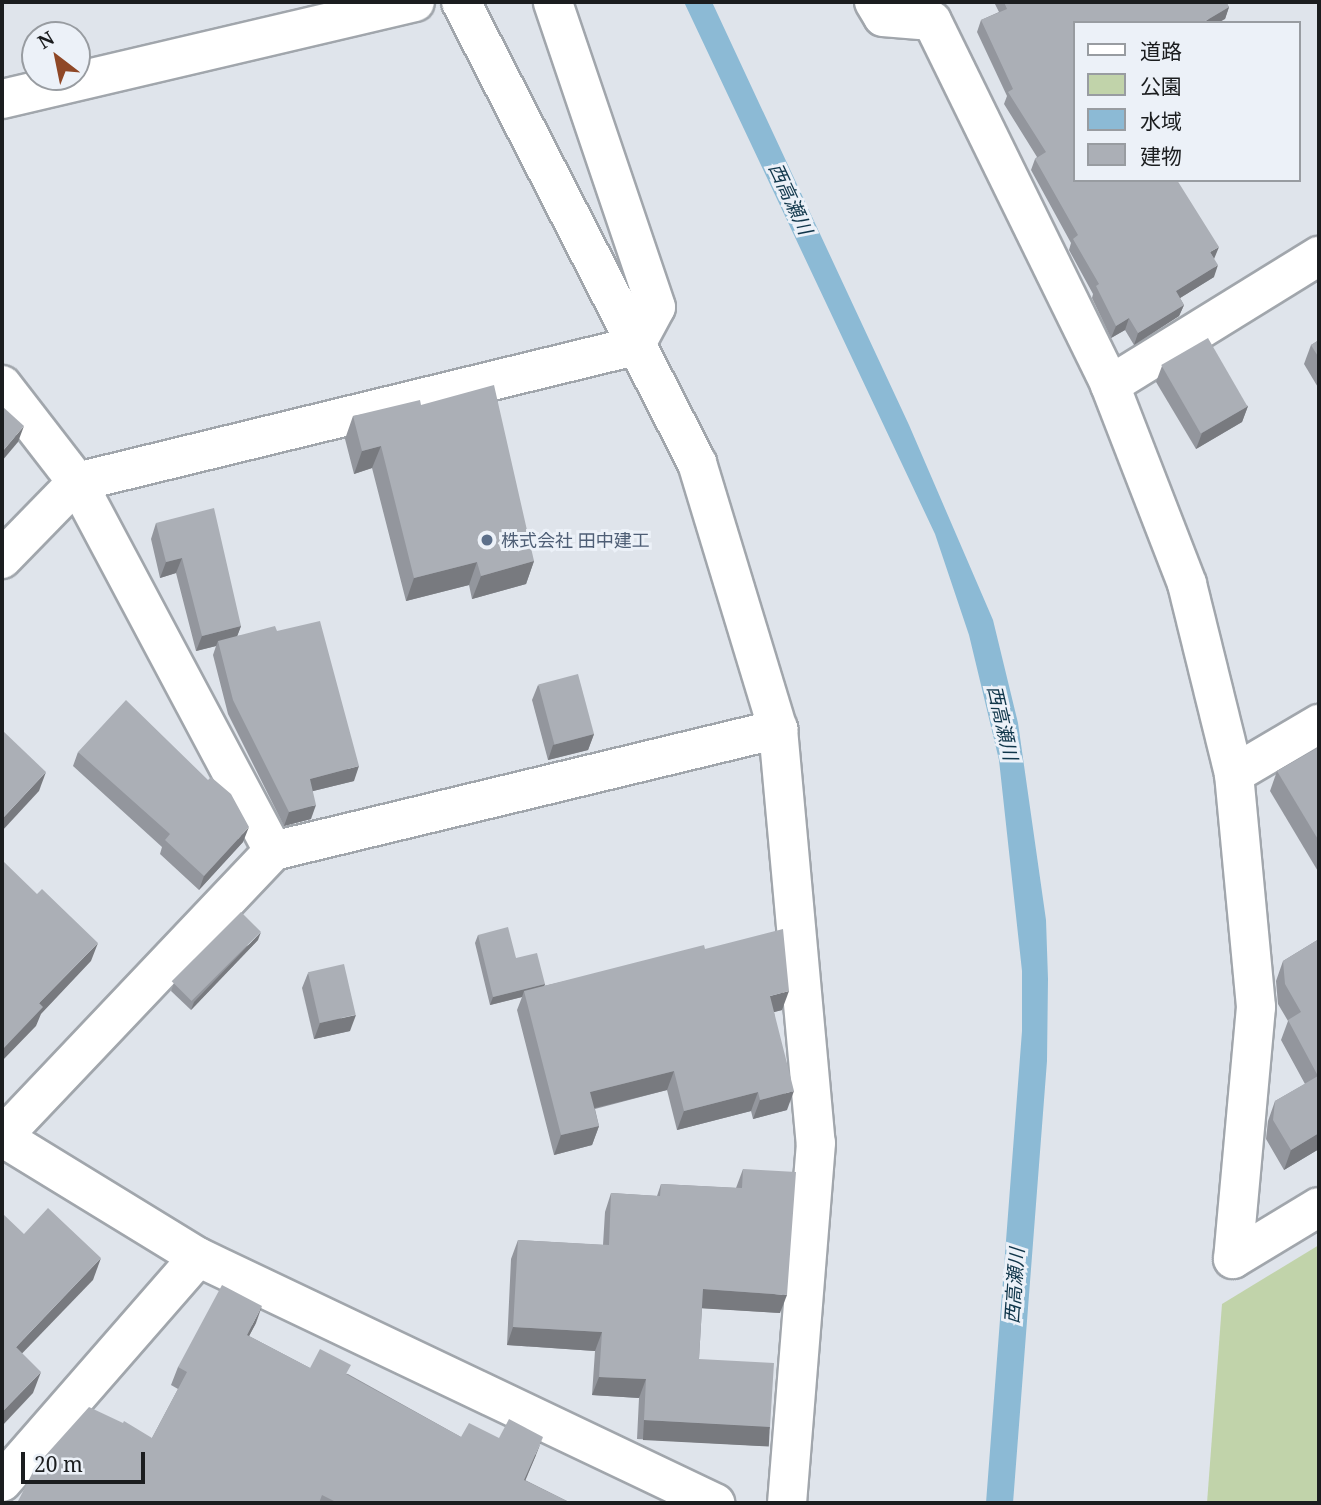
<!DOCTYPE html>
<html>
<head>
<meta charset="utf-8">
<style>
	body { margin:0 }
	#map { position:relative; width:1321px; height:1505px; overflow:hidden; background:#dfe4eb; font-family:"Noto Serif","Noto Sans JP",serif }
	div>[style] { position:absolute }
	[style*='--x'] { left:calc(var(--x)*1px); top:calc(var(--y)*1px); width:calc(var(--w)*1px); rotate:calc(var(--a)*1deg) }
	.green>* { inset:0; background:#c1d3aa }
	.water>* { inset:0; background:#8cbad5 }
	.roads { filter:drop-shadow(2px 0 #a1a6ac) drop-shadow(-2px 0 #a1a6ac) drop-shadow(0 2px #a1a6ac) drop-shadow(0 -2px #a1a6ac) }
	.minor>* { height:38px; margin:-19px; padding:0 19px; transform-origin:19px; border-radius:19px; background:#fff }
	.wall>* { inset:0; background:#93969d }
	.shaded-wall>* { inset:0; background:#787a7f; transform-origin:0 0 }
	.building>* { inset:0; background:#abafb6; transform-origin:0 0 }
	.dots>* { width:19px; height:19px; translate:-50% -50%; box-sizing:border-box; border:4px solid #ecf1f8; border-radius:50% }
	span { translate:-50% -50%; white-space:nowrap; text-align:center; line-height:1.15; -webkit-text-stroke:6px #ecf1f8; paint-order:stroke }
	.service-label { font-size:18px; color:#4e5e75 }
	.left { translate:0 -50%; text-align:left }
	.water-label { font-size:19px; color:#10364a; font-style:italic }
	.frame { position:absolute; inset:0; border:4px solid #1b1d1f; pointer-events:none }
	.legend { position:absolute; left:1073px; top:21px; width:228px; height:161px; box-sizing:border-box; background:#ecf1f8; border:2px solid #989ca1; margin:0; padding:9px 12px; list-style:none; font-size:21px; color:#1b1d1f }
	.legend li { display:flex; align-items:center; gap:14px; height:35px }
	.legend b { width:35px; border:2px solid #989ca1 }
	.north { position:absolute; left:21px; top:21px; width:70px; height:70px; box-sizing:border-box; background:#ecf1f8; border:2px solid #989ca1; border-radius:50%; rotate:328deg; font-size:19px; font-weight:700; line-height:28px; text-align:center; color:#1b1d1f }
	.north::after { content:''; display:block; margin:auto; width:24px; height:32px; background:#8f4726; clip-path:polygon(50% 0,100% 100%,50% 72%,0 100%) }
	.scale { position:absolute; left:21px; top:1452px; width:124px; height:32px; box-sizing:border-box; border:4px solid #1b1d1f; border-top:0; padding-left:9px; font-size:21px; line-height:24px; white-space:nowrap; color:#1b1d1f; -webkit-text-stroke:5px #ecf1f8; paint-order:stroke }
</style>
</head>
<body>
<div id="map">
	<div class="green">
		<div style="clip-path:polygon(1319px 1245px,1319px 1503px,1207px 1503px,1222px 1304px)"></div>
	</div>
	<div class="water">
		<div style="clip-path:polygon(684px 2px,712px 2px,909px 425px,993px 620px,1018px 723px,1046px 920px,1048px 979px,1047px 1061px,1013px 1503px,986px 1503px,1022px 1031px,1022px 971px,999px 760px,969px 635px,935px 534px)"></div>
	</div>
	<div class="roads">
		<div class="minor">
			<div style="--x:461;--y:2;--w:518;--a:62.89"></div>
			<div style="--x:697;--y:463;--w:278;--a:73.1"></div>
			<div style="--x:778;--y:729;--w:416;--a:84.8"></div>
			<div style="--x:816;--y:1143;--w:361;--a:94.6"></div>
			<div style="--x:874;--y:2;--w:17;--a:59"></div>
			<div style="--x:883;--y:17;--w:49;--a:4.7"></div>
			<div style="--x:932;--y:21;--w:405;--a:63.9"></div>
			<div style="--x:1110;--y:385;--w:213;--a:68.8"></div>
			<div style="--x:1187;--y:584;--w:196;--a:76.1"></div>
			<div style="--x:1234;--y:774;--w:234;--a:84.6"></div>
			<div style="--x:1256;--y:1007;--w:253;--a:95.2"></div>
			<div style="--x:2;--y:99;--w:424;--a:-13.2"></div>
			<div style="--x:2;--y:385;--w:123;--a:52.3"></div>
			<div style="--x:77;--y:482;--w:418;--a:62"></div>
			<div style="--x:1110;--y:385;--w:246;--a:-31.7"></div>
			<div style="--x:2;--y:559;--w:107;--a:-45.8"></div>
			<div style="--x:77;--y:482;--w:574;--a:-13.7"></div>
			<div style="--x:635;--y:346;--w:44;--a:-61.7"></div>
			<div style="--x:656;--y:307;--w:322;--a:-108.7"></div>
			<div style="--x:1234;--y:774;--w:99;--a:-30.5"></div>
			<div style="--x:2;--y:1137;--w:394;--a:-46.5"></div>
			<div style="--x:273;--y:851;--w:520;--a:-13.58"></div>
			<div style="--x:2;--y:1137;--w:230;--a:31.5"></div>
			<div style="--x:198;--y:1257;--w:573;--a:25.45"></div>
			<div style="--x:1233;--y:1259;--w:100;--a:-31.2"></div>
			<div style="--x:2;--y:1482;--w:298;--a:-48.9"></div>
		</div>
	</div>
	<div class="wall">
		<div style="clip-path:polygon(994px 2px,1226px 2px,1229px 7px,1225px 19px,1074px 23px,1214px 259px,1214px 277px,1180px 298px,1184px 305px,1179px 316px,1134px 345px,1125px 330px,1111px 338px,1092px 298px,1093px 294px,1069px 250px,1071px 243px,1031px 170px,1035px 159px,1037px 157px,1004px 104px,1007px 96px,977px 32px,981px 20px,999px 12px)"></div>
		<div style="clip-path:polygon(1319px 340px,1319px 389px,1304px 364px,1311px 345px)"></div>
		<div style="clip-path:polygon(1162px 366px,1248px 406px,1242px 422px,1196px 449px,1156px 382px)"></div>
		<div style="clip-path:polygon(421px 405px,534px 561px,526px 584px,472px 599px,469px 585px,406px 601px,372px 468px,354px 474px,345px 439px,353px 416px)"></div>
		<div style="clip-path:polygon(156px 523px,241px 626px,237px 636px,277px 631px,354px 781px,313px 791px,311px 819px,284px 826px,228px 714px,213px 655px,216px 646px,196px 651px,176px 573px,160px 578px,151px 539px)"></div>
		<div style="clip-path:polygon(538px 685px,594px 734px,588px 750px,548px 760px,532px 700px)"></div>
		<div style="clip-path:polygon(1319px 747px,1319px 873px,1270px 791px,1277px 771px)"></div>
		<div style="clip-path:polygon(78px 752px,243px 842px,199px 890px,160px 854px,162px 847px,73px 766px)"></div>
		<div style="clip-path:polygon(478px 935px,516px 958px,545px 984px,544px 986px,705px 949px,782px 1010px,774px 1012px,787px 1110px,753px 1119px,751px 1111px,677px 1130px,667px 1090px,595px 1109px,599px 1126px,592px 1145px,554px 1155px,517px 1010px,522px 997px,490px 1005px,475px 943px)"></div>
		<div style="clip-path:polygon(1319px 939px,1319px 1149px,1284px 1170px,1266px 1139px,1268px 1121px,1275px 1101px,1305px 1084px,1281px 1040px,1288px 1021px,1278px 1004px,1276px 981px,1283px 961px)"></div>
		<div style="clip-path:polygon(258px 940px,191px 1010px,171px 991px,174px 983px)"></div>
		<div style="clip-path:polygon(308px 973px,350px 1031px,314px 1039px,302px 988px)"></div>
		<div style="clip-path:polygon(743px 1169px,780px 1313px,702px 1308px,699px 1359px,770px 1427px,763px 1446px,637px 1439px,639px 1398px,592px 1395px,595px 1351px,507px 1345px,511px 1259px,518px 1240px,603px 1245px,605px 1212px,611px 1193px,657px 1196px,661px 1184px,736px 1188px)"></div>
		<div style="clip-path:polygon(256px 1323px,249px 1336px,310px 1368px,348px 1374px,461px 1437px,499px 1438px,536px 1455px,525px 1480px,571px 1503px,17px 1503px,152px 1438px,178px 1389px,171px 1385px,178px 1367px)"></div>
	</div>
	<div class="shaded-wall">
		<div style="clip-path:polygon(1229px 7px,1225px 19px,1218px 23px,1202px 23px)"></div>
		<div style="clip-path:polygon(1219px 247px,1214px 259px,1210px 252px)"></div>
		<div style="clip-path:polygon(1218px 265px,1214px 277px,1172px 303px,1176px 291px)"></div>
		<div style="clip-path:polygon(1184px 305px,1179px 316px,1134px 345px,1138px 333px)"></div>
		<div style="clip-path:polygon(1129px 318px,1125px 330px,1111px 338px,1116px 326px)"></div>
		<div style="clip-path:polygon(1248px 406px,1242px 422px,1196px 449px,1202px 433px)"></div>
		<div style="clip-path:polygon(24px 426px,18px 442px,2px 461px,2px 452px)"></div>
		<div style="clip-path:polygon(381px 446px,372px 468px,354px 474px,362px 451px)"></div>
		<div style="clip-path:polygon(182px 558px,176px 573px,160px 578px,166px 562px)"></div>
		<div style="clip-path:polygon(534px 561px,526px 584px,472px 599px,481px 576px)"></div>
		<div style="clip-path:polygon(477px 562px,469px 585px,406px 601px,414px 578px)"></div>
		<div style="clip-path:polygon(241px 626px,235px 642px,218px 641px,216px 646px,196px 651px,202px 636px)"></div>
		<div style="clip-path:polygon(594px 734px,588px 750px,548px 760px,553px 745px)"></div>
		<div style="clip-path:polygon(359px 766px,354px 781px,305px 793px,310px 779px)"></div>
		<div style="clip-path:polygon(46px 772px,39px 791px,2px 831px,2px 819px)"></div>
		<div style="clip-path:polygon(316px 805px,311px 819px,284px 826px,289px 812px)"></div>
		<div style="clip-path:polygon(249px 827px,243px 842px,199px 890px,204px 876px)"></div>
		<div style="clip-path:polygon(261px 932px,258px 940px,191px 1010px,194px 1002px)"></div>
		<div style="clip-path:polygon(98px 943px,91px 961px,41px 1014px,36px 1026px,2px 1061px,2px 1050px,39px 1003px)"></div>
		<div style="clip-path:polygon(545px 984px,542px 992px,524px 991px,522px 997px,490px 1005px,493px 997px)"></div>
		<div style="clip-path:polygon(789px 991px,782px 1010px,763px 1015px,770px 996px)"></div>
		<div style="clip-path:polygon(356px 1015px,350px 1031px,314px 1039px,320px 1023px)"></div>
		<div style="clip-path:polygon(674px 1071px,667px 1090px,583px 1111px,590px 1092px)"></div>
		<div style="clip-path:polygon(794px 1091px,787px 1110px,753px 1119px,760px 1100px)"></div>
		<div style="clip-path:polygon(758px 1092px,751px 1111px,677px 1130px,684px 1111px)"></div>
		<div style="clip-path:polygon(599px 1126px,592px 1145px,554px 1155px,561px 1135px)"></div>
		<div style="clip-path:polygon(1319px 1133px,1319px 1149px,1284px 1170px,1291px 1150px)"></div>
		<div style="clip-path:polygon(101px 1258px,93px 1280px,8px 1368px,16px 1347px)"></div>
		<div style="clip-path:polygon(703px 1289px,787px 1295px,780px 1313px,697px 1308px)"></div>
		<div style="clip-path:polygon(262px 1306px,256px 1323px,240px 1353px,247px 1335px)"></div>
		<div style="clip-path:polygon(513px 1327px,602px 1332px,595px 1351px,507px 1345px)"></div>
		<div style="clip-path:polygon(41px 1372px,33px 1393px,2px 1426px,2px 1412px)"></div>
		<div style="clip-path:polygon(599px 1377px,646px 1379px,639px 1398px,592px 1395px)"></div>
		<div style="left:644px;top:1420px;width:126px;height:20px;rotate:3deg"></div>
		<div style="clip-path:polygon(543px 1437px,536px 1455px,518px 1498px,524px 1480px)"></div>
	</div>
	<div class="building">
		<div style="clip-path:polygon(1004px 2px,1226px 2px,1229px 7px,1202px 23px,1074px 23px,1074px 180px,1177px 180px,1219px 247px,1210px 252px,1218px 265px,1176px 291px,1184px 305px,1138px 333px,1129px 318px,1116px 326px,1096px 286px,1099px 284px,1073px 239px,1078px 235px,1035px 159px,1046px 152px,1008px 92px,1013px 89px,981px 20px,1007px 9px)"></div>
		<div style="left:1208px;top:338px;width:79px;height:54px;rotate:60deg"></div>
		<div style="clip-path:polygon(1319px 340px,1319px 358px,1311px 345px)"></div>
		<div style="clip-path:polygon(494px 385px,534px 561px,481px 576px,477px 562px,414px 578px,381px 446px,362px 451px,353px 416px,420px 400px,421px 405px)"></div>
		<div style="clip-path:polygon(2px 406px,24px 426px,2px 452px)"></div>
		<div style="clip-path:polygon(214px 508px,241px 626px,202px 636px,182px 558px,166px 562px,156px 523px)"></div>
		<div style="clip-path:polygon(320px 621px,359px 766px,310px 779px,316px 805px,289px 812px,233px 700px,218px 641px,275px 626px,277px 631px)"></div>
		<div style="left:578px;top:674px;width:62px;height:41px;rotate:75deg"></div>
		<div style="clip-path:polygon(126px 700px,208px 780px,211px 777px,231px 794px,249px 827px,204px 876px,165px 840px,170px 834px,78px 752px)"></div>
		<div style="clip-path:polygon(2px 730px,46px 772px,2px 819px)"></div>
		<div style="clip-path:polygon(1319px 747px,1319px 841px,1277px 771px)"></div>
		<div style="clip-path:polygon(2px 860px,37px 894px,42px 889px,98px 943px,39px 1003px,43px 1007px,2px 1050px)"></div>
		<div style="left:241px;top:912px;width:28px;height:98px;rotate:45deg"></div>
		<div style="clip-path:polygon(508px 927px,516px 958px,537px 953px,545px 984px,493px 997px,478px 935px)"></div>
		<div style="clip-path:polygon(783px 929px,789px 991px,770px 996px,794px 1091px,760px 1100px,758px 1092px,684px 1111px,674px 1071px,590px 1092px,599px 1126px,561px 1135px,524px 991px,704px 945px,705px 949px)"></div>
		<div style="clip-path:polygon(1319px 939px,1319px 1133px,1291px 1150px,1273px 1120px,1275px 1101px,1318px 1076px,1288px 1020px,1301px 1012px,1285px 984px,1283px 961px)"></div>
		<div style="left:344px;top:964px;width:52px;height:37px;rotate:77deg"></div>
		<div style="clip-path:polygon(743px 1169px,796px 1172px,787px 1295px,703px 1289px,699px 1359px,774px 1363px,770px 1427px,644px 1420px,646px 1379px,599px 1377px,602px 1332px,513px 1327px,518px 1240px,609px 1245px,611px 1193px,660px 1196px,661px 1184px,742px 1188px)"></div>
		<div style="clip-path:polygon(48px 1208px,101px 1258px,16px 1347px,41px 1372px,2px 1412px,2px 1213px,24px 1234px)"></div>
		<div style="clip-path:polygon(222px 1285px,262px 1306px,247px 1335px,310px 1368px,320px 1349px,351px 1365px,346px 1374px,461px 1437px,469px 1423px,499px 1438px,509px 1419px,543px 1437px,524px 1480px,571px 1503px,338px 1503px,322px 1495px,319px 1503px,17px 1503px,36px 1466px,89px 1407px,123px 1423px,124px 1421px,152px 1438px,187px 1372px,178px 1367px)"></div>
	</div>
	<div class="dots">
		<div style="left:487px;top:540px;background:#5c6f8a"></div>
	</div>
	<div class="service-label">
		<span class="left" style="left:501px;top:540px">株式会社 田中建工</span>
	</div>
	<div class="water-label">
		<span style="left:790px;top:199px;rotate:65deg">西高瀬川</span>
		<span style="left:1002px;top:723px;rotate:77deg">西高瀬川</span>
		<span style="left:1015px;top:1286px;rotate:-86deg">西高瀬川</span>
	</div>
	<div class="frame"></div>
	<ul class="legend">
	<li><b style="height:9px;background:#fff"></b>道路</li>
	<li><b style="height:19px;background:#c1d3aa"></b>公園</li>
	<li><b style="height:19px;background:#8cbad5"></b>水域</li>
	<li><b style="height:19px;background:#abafb6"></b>建物</li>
	</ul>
	<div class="north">N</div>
	<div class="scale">20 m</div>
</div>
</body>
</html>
